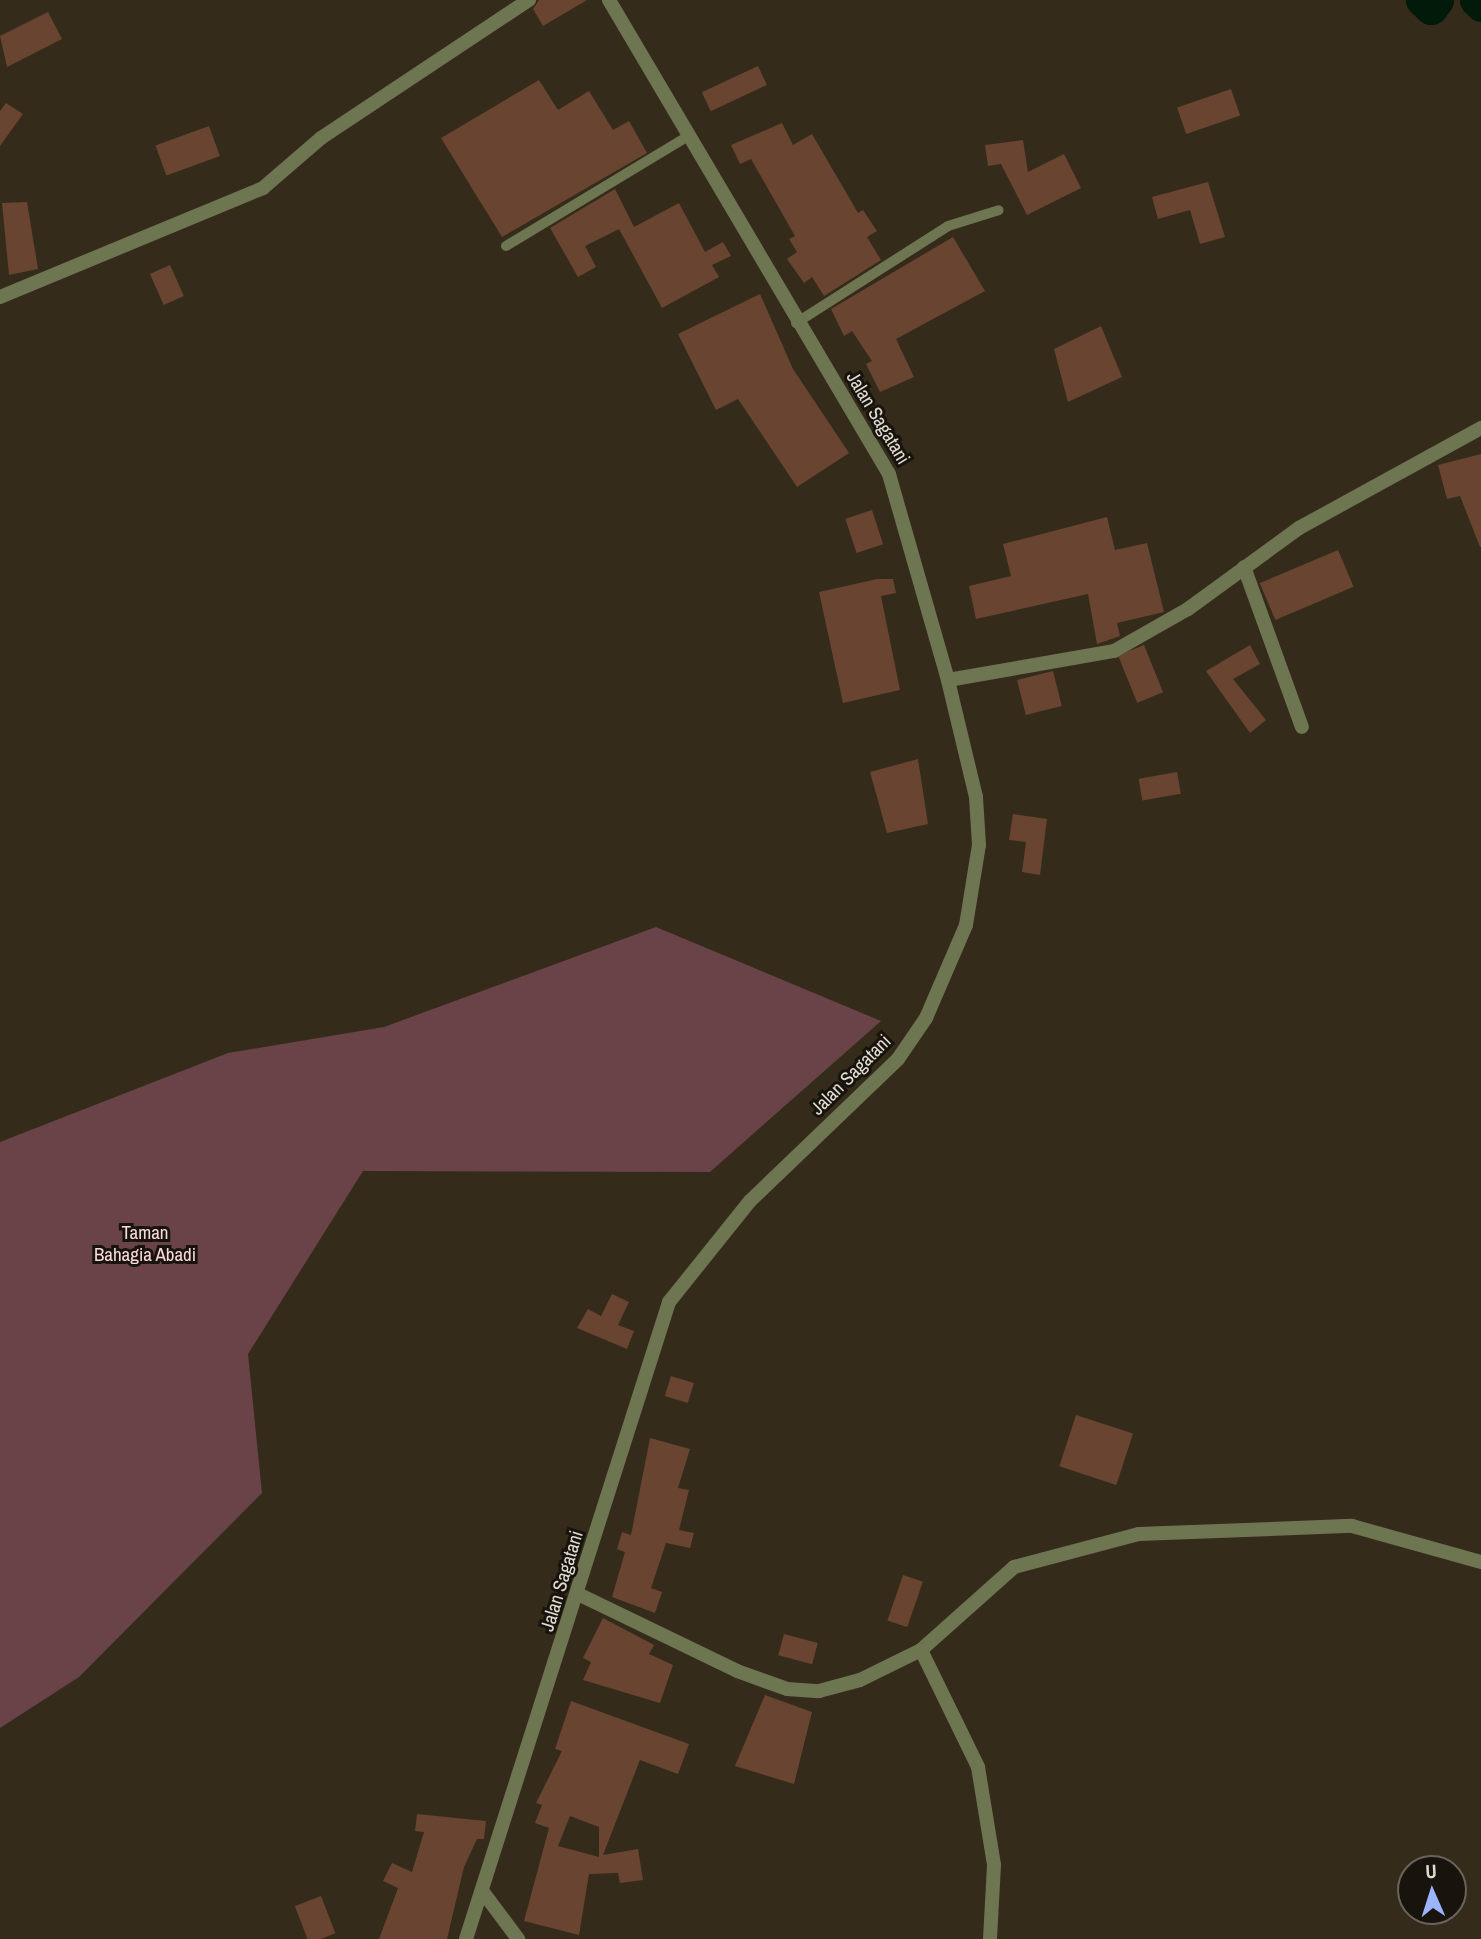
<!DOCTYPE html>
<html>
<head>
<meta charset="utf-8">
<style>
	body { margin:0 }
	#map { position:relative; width:1481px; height:1939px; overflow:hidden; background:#342b1b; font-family:"Archivo Narrow",sans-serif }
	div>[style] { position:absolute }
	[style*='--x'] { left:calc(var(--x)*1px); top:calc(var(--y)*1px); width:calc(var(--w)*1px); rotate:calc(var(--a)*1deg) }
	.green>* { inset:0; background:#694347 }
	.river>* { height:33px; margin:-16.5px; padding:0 16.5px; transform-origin:16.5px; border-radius:16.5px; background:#011a09 }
	.building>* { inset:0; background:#694431; transform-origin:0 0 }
	.service>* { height:10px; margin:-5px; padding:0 5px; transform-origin:5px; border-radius:5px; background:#6e7551 }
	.minor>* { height:14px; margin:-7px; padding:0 7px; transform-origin:7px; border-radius:7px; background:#6e7551 }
	.tertiary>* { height:14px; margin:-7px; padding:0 7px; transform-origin:7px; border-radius:7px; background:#6e7551 }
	span { translate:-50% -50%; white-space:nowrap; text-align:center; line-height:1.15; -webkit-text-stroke:6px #18140d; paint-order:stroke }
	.street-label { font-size:19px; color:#e1dbd1 }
	.park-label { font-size:19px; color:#f8d8db }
	.north { position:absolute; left:1397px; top:1855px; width:70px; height:70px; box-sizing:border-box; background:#18140d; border:2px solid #68645b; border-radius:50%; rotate:357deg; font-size:19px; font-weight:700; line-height:28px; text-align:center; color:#e1dbd1 }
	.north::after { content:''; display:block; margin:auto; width:24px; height:32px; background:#9ab5fd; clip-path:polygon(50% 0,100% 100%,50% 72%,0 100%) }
</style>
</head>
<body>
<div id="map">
	<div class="green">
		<div style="clip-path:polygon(656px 927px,881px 1021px,710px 1172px,363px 1171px,248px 1354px,262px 1493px,79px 1677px,0 1728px,0 1142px,228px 1053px,384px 1027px)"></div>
	</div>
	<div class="river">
		<div style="--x:1422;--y:0;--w:12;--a:42"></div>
		<div style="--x:1431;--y:8;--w:10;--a:-53"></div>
		<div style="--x:1476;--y:0;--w:7;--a:45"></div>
	</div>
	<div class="building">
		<div style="clip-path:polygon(539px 0,587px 0,543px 26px,533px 9px)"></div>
		<div style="clip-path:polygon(48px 12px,62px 39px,7px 67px,0 36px)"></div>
		<div style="left:758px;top:66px;width:21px;height:62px;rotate:65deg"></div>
		<div style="clip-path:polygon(539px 80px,558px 110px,589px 91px,613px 130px,629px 121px,647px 153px,502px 237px,441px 138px)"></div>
		<div style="left:1231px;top:89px;width:28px;height:57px;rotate:71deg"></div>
		<div style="clip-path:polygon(6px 103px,23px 114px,0 146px,0 111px)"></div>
		<div style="clip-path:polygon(782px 123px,793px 145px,812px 134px,858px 213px,863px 210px,877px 231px,867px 237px,881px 260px,824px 296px,812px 277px,804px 283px,787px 259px,797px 252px,789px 239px,795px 236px,751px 159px,740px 164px,731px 145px)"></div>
		<div style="left:209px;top:126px;width:32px;height:57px;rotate:70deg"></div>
		<div style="clip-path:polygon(1023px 140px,1028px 172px,1064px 154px,1081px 188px,1027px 215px,1001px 164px,988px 166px,985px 145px)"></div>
		<div style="clip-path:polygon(1208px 182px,1225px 237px,1200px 244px,1190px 210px,1158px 219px,1152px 197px)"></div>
		<div style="clip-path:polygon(615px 189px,634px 227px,679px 203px,705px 252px,723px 242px,731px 256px,712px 265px,719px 277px,662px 308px,619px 229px,585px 246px,596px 267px,578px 277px,550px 228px)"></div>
		<div style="clip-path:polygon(27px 202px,38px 269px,9px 275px,2px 203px)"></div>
		<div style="clip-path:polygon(953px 237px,985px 291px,896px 339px,914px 377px,880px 392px,866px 364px,872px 361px,852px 331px,844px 336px,831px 309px)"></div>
		<div style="left:170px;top:265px;width:34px;height:22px;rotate:66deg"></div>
		<div style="clip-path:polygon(760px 294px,793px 369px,849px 453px,797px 487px,738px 399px,716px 410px,678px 334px)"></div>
		<div style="clip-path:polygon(1101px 326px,1122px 377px,1068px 402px,1054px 349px)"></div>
		<div style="clip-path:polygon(1481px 454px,1481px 547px,1480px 547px,1460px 496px,1447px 499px,1438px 465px)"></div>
		<div style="left:872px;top:510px;width:36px;height:28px;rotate:72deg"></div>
		<div style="clip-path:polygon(1107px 517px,1115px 550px,1147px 543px,1164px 612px,1117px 623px,1120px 636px,1097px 644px,1088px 594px,976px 619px,969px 586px,1011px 576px,1003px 544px)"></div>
		<div style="left:1338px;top:550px;width:40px;height:85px;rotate:67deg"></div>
		<div style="clip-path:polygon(877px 579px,893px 579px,896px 593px,881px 596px,900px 690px,843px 703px,819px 592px)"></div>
		<div style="left:1144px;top:645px;width:51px;height:28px;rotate:68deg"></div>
		<div style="clip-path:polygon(1250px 645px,1260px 664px,1233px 679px,1266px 720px,1250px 733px,1206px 671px)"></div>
		<div style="left:1053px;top:671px;width:36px;height:37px;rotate:76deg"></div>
		<div style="clip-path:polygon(918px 759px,928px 824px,887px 833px,870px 772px)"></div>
		<div style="left:1177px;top:772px;width:22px;height:39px;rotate:80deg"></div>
		<div style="clip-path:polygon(1013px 814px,1047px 819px,1040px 875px,1022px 872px,1026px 842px,1009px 840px)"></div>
		<div style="clip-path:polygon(612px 1294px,629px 1302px,618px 1325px,634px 1331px,627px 1349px,577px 1328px,588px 1309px,601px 1316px)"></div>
		<div style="left:671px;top:1376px;width:24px;height:21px;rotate:17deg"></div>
		<div style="left:1076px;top:1415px;width:60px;height:54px;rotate:18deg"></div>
		<div style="clip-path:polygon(650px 1438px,690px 1449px,678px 1488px,689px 1490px,679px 1530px,694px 1533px,690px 1548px,666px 1543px,651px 1588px,662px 1592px,655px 1613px,612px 1597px,625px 1552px,617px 1549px,622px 1532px,631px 1535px)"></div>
		<div style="left:903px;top:1575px;width:21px;height:48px;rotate:19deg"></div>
		<div style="clip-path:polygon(603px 1618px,654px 1645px,649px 1654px,673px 1665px,660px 1703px,583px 1680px,591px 1662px,583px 1658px)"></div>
		<div style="left:784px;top:1634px;width:35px;height:22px;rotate:15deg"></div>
		<div style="clip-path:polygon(765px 1695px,812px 1712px,794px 1784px,735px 1766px)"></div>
		<div style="clip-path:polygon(evenodd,571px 1701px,689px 1744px,678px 1774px,640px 1760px,603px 1855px,638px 1849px,643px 1880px,620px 1883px,618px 1873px,589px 1874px,579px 1935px,524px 1921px,549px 1828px,535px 1823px,542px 1805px,536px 1803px,562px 1751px,555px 1749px,571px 1701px,570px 1816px,599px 1827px,599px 1857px,558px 1846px,570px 1816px)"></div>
		<div style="clip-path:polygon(417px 1814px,486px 1821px,484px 1839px,477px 1839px,464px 1867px,447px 1939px,379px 1939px,398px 1888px,383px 1881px,392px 1863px,412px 1872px,424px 1832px,415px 1831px)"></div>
		<div style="left:321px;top:1896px;width:40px;height:28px;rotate:69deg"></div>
	</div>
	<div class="service">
		<div style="--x:506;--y:246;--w:211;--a:-31.1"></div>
		<div style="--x:796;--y:323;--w:180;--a:-32.5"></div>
		<div style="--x:948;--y:226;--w:53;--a:-17.4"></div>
	</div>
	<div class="minor">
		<div style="--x:0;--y:297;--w:285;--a:-22.5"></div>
		<div style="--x:263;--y:188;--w:77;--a:-40.8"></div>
		<div style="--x:321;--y:138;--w:250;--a:-33.6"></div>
		<div style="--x:1244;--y:567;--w:170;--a:70.1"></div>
		<div style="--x:948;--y:680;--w:169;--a:-9.9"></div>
		<div style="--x:1114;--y:651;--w:85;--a:-29.6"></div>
		<div style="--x:1188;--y:609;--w:137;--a:-36.1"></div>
		<div style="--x:1299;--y:528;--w:208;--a:-28.8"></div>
		<div style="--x:578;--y:1594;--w:177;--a:25.8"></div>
		<div style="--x:737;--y:1671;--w:53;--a:19.8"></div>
		<div style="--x:787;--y:1689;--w:32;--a:4"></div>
		<div style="--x:819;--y:1691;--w:42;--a:-15"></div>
		<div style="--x:860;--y:1680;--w:68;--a:-26.2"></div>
		<div style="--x:921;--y:1650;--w:125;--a:-41.7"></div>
		<div style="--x:1014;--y:1567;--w:129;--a:-14.8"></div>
		<div style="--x:1139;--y:1534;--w:213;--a:-2.2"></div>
		<div style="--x:1352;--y:1526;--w:134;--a:15.6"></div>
		<div style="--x:921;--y:1650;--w:130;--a:64"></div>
		<div style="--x:978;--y:1767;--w:99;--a:80.7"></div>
		<div style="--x:994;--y:1865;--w:74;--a:93.1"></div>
		<div style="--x:483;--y:1892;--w:59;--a:53.3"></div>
	</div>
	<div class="tertiary">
		<div style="--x:466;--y:1939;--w:669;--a:-72.32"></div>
		<div style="--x:669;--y:1302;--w:129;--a:-51.3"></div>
		<div style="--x:750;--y:1201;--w:205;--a:-43.8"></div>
		<div style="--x:898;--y:1059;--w:50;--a:-55.7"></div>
		<div style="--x:926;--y:1018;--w:101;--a:-66.7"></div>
		<div style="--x:966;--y:925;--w:81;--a:-80.8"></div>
		<div style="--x:979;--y:845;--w:48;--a:-93.6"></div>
		<div style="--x:976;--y:797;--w:120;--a:-103.5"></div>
		<div style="--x:948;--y:680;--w:214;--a:-106"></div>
		<div style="--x:889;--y:474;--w:551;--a:-120.57"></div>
	</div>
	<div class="street-label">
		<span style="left:878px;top:418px;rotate:59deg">Jalan Sagatani</span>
		<span style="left:851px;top:1075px;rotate:-45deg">Jalan Sagatani</span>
		<span style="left:562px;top:1581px;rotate:-73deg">Jalan Sagatani</span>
	</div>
	<div class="park-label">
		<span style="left:145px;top:1244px">Taman<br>Bahagia Abadi</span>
	</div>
	<div class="north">U</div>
</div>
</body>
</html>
